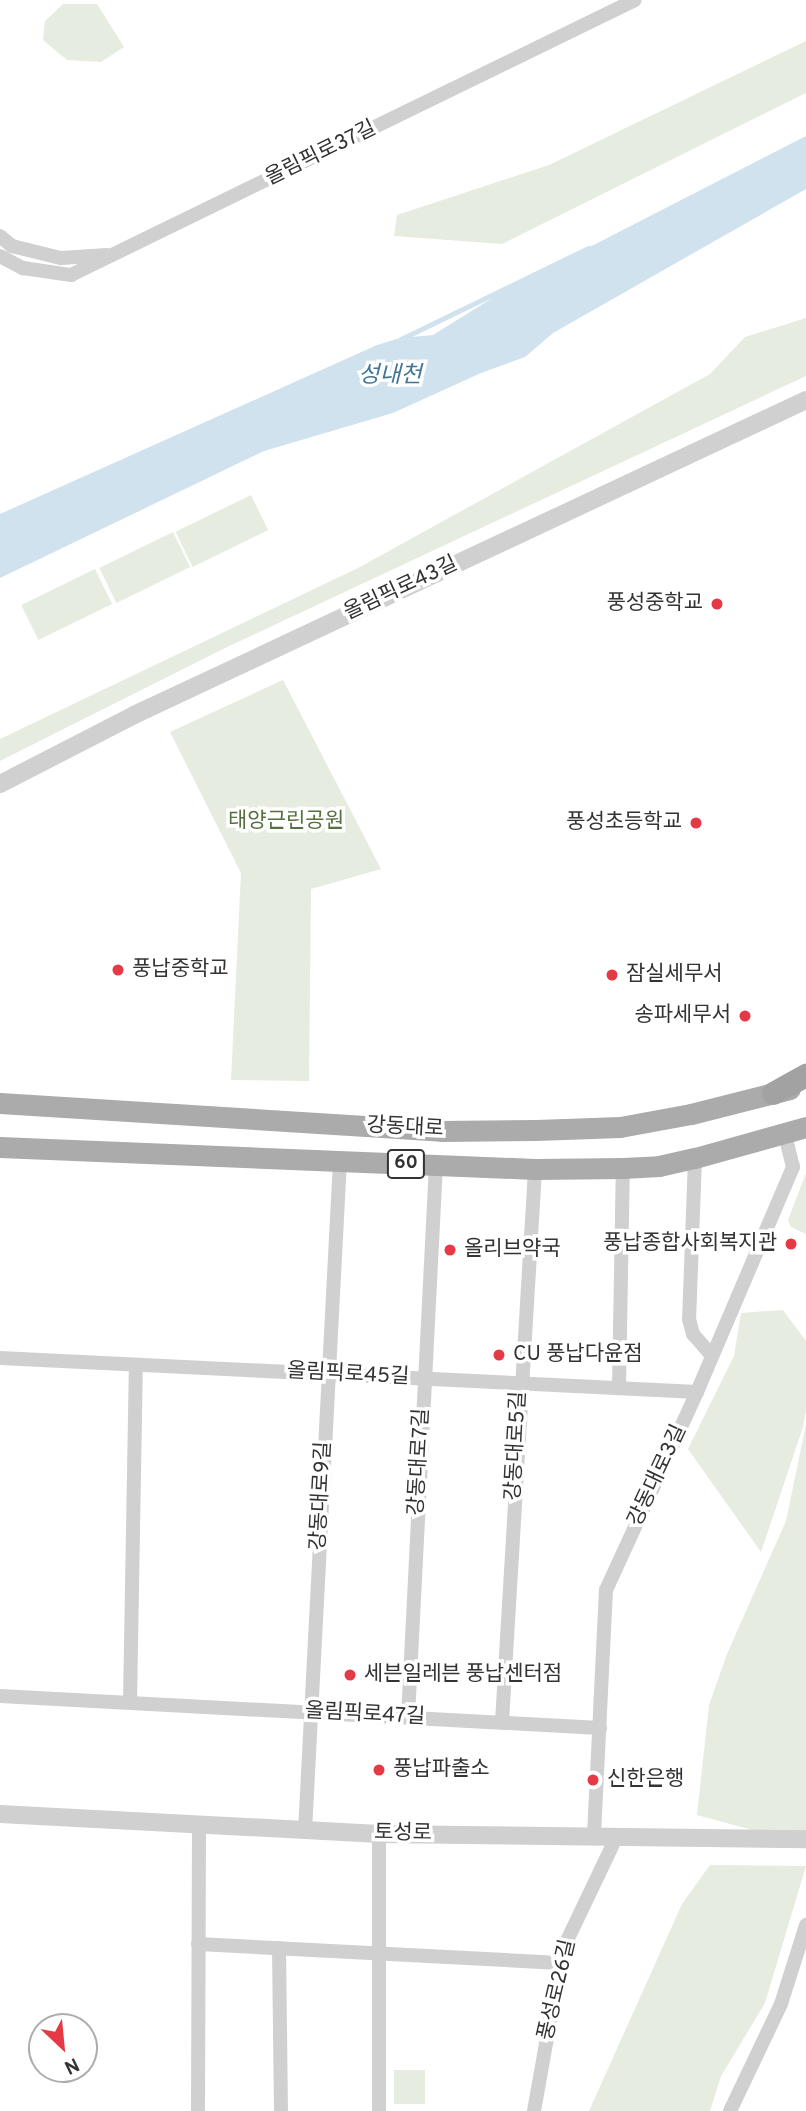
<!DOCTYPE html>
<html>
<head>
<meta charset="utf-8">
<style>
	body { margin:0 }
	#map { position:relative; width:806px; height:2111px; overflow:hidden; background:#fff; font-family:Overpass,"Noto Sans KR",sans-serif }
	div>[style] { position:absolute }
	[style*='--x'] { left:calc(var(--x)*1px); top:calc(var(--y)*1px); width:calc(var(--w)*1px); rotate:calc(var(--a)*1deg) }
	.green>* { inset:0; background:#e6ecdf; transform-origin:0 0 }
	.water>* { inset:0; background:#cfe2ee }
	.stream>* { height:4.5px; margin:-2.25px; padding:0 2.25px; transform-origin:2.25px; border-radius:2.25px; background:#cfe2ee }
	.minor>* { height:14px; margin:-7px; padding:0 7px; transform-origin:7px; border-radius:7px; background:#d0d0d0 }
	.tertiary>* { height:18px; margin:-9px; padding:0 9px; transform-origin:9px; border-radius:9px; background:#d0d0d0 }
	.primary>* { height:21px; margin:-10.5px; padding:0 10.5px; transform-origin:10.5px; border-radius:10.5px; background:#ababab }
	.trunk>* { height:23px; margin:-11.5px; padding:0 11.5px; transform-origin:11.5px; border-radius:11.5px; background:#a2a2a2 }
	.dots>* { width:19px; height:19px; translate:-50% -50%; box-sizing:border-box; border:4px solid #fff; border-radius:50% }
	span { translate:-50% -50%; white-space:nowrap; text-align:center; line-height:1.15; -webkit-text-stroke:7px #fff; paint-order:stroke }
	.shield-label span { padding:2px 5px; background:#fff; border:2px solid; border-radius:5px; -webkit-text-stroke-width:0 }
	.shield-label { font-size:19px; color:#333; font-weight:700 }
	.street-label { font-size:21px; color:#333 }
	.poi-label { font-size:21px; color:#333 }
	.right { translate:-100% -50%; text-align:right }
	.left { translate:0 -50%; text-align:left }
	.park-label { font-size:21px; color:#56703f }
	.water-label { font-size:23px; color:#3f7597; font-style:italic }
	.north { position:absolute; left:28px; top:2013px; width:70px; height:70px; box-sizing:border-box; background:#fff; border:2px solid #adadad; border-radius:50%; rotate:154deg; font-size:19px; font-weight:700; line-height:28px; text-align:center; color:#333 }
	.north::after { content:''; display:block; margin:auto; width:24px; height:32px; background:#e63946; clip-path:polygon(50% 0,100% 100%,50% 72%,0 100%) }
</style>
</head>
<body>
<div id="map">
	<div class="green">
		<div style="clip-path:polygon(63px 4px,97px 4px,124px 47px,101px 62px,67px 60px,43px 40px,45px 21px)"></div>
		<div style="clip-path:polygon(806px 41px,806px 93px,502px 244px,394px 236px,397px 215px,549px 165px)"></div>
		<div style="clip-path:polygon(806px 318px,806px 376px,223px 649px,0 761px,0 739px,358px 568px,710px 374px,745px 337px)"></div>
		<div style="left:251px;top:495px;width:39px;height:84px;rotate:64deg"></div>
		<div style="left:173px;top:532px;width:39px;height:82px;rotate:64deg"></div>
		<div style="left:95px;top:569px;width:39px;height:82px;rotate:64deg"></div>
		<div style="clip-path:polygon(283px 680px,381px 869px,311px 889px,309px 1081px,231px 1080px,241px 873px,170px 732px)"></div>
		<div style="clip-path:polygon(806px 1173px,806px 1234px,791px 1227px,788px 1220px)"></div>
		<div style="clip-path:polygon(783px 1310px,806px 1341px,806px 1410px,803px 1427px,761px 1552px,688px 1449px,734px 1356px,741px 1313px)"></div>
		<div style="clip-path:polygon(806px 1424px,806px 1831px,760px 1832px,697px 1815px,709px 1705px,727px 1654px,786px 1521px)"></div>
		<div style="clip-path:polygon(710px 1865px,806px 1866px,765px 2003px,721px 2076px,710px 2111px,589px 2111px,682px 1904px)"></div>
		<div style="left:394px;top:2070px;width:31px;height:34px"></div>
	</div>
	<div class="water">
		<div style="clip-path:polygon(806px 136px,806px 189px,553px 333px,525px 357px,481px 373px,393px 413px,264px 451px,0 578px,0 514px,377px 345px,400px 338px,433px 335px,502px 292px)"></div>
	</div>
	<div class="stream">
		<div style="--x:401;--y:339;--w:208;--a:-25.9"></div>
	</div>
	<div class="minor">
		<div style="--x:0;--y:236;--w:16;--a:40"></div>
		<div style="--x:12;--y:246;--w:50;--a:13.8"></div>
		<div style="--x:61;--y:258;--w:46;--a:-3.7"></div>
		<div style="--x:0;--y:256;--w:26;--a:28"></div>
		<div style="--x:23;--y:268;--w:49;--a:8.3"></div>
		<div style="--x:71;--y:275;--w:627;--a:-25.99"></div>
		<div style="--x:695;--y:1158;--w:161;--a:92.1"></div>
		<div style="--x:689;--y:1319;--w:16;--a:75"></div>
		<div style="--x:693;--y:1334;--w:29;--a:49"></div>
		<div style="--x:0;--y:1358;--w:698;--a:2.79"></div>
		<div style="--x:619;--y:1388;--w:220;--a:-89"></div>
		<div style="--x:0;--y:1696;--w:601;--a:3.05"></div>
		<div style="--x:130;--y:1702;--w:337;--a:-89"></div>
		<div style="--x:408;--y:1717;--w:553;--a:-87.1"></div>
		<div style="--x:502;--y:1722;--w:554;--a:-86.58"></div>
		<div style="--x:305;--y:1831;--w:671;--a:-87.01"></div>
		<div style="--x:594;--y:1835;--w:245;--a:-87.2"></div>
		<div style="--x:606;--y:1590;--w:218;--a:-65.3"></div>
		<div style="--x:697;--y:1392;--w:245;--a:-66.9"></div>
		<div style="--x:793;--y:1167;--w:34;--a:-104"></div>
		<div style="--x:198;--y:1944;--w:362;--a:3"></div>
		<div style="--x:279;--y:1948;--w:163;--a:89.3"></div>
		<div style="--x:198;--y:2111;--w:287;--a:-89.8"></div>
		<div style="--x:379;--y:2111;--w:277;--a:-90"></div>
		<div style="--x:534;--y:2111;--w:165;--a:-79.9"></div>
		<div style="--x:563;--y:1949;--w:125;--a:-64.5"></div>
		<div style="--x:730;--y:2111;--w:119;--a:-64.5"></div>
		<div style="--x:781;--y:2004;--w:83;--a:-72.4"></div>
	</div>
	<div class="tertiary">
		<div style="--x:0;--y:784;--w:151;--a:-27.2"></div>
		<div style="--x:134;--y:715;--w:742;--a:-25.11"></div>
		<div style="--x:0;--y:1814;--w:380;--a:3"></div>
		<div style="--x:379;--y:1834;--w:427;--a:0.7"></div>
	</div>
	<div class="primary">
		<div style="--x:0;--y:1103;--w:442;--a:3.6"></div>
		<div style="--x:441;--y:1131;--w:95;--a:-0.6"></div>
		<div style="--x:536;--y:1130;--w:84;--a:-2"></div>
		<div style="--x:620;--y:1127;--w:72;--a:-10.4"></div>
		<div style="--x:691;--y:1114;--w:102;--a:-14.2"></div>
		<div style="--x:0;--y:1147;--w:535;--a:2.35"></div>
		<div style="--x:535;--y:1169;--w:88;--a:-0.7"></div>
		<div style="--x:623;--y:1168;--w:36;--a:-3"></div>
		<div style="--x:659;--y:1166;--w:37;--a:-13"></div>
		<div style="--x:695;--y:1158;--w:115;--a:-15.6"></div>
	</div>
	<div class="trunk">
		<div style="--x:773;--y:1093;--w:38;--a:-29"></div>
	</div>
	<div class="dots">
		<div style="left:717px;top:604px;background:#e63946"></div>
		<div style="left:696px;top:823px;background:#e63946"></div>
		<div style="left:118px;top:970px;background:#e63946"></div>
		<div style="left:612px;top:975px;background:#e63946"></div>
		<div style="left:745px;top:1016px;background:#e63946"></div>
		<div style="left:791px;top:1244px;background:#e63946"></div>
		<div style="left:450px;top:1250px;background:#e63946"></div>
		<div style="left:499px;top:1355px;background:#e63946"></div>
		<div style="left:350px;top:1675px;background:#e63946"></div>
		<div style="left:379px;top:1770px;background:#e63946"></div>
		<div style="left:593px;top:1780px;background:#e63946"></div>
	</div>
	<div class="shield-label">
		<span style="left:406px;top:1164px">60</span>
	</div>
	<div class="street-label">
		<span style="left:321px;top:154px;rotate:-26deg">올림픽로37길</span>
		<span style="left:401px;top:589px;rotate:-25deg">올림픽로43길</span>
		<span style="left:405px;top:1128px;rotate:3deg">강동대로</span>
		<span style="left:348px;top:1375px;rotate:3deg">올림픽로45길</span>
		<span style="left:517px;top:1446px;rotate:-87deg">강동대로5길</span>
		<span style="left:420px;top:1462px;rotate:-87deg">강동대로7길</span>
		<span style="left:658px;top:1476px;rotate:-65deg">강동대로3길</span>
		<span style="left:322px;top:1496px;rotate:-87deg">강동대로9길</span>
		<span style="left:365px;top:1715px;rotate:3deg">올림픽로47길</span>
		<span style="left:403px;top:1834px;rotate:1deg">토성로</span>
		<span style="left:558px;top:1990px;rotate:-77deg">풍성로26길</span>
	</div>
	<div class="poi-label">
		<span class="right" style="left:703px;top:604px">풍성중학교</span>
		<span class="right" style="left:682px;top:823px">풍성초등학교</span>
		<span class="left" style="left:132px;top:970px">풍납중학교</span>
		<span class="left" style="left:626px;top:975px">잠실세무서</span>
		<span class="right" style="left:731px;top:1016px">송파세무서</span>
		<span class="right" style="left:777px;top:1244px">풍납종합사회복지관</span>
		<span class="left" style="left:464px;top:1250px">올리브약국</span>
		<span class="left" style="left:513px;top:1355px">CU 풍납다윤점</span>
		<span class="left" style="left:364px;top:1675px">세븐일레븐 풍납센터점</span>
		<span class="left" style="left:393px;top:1770px">풍납파출소</span>
		<span class="left" style="left:607px;top:1780px">신한은행</span>
	</div>
	<div class="park-label">
		<span style="left:286px;top:822px">태양근린공원</span>
	</div>
	<div class="water-label">
		<span style="left:390px;top:377px">성내천</span>
	</div>
	<div class="north">N</div>
</div>
</body>
</html>
